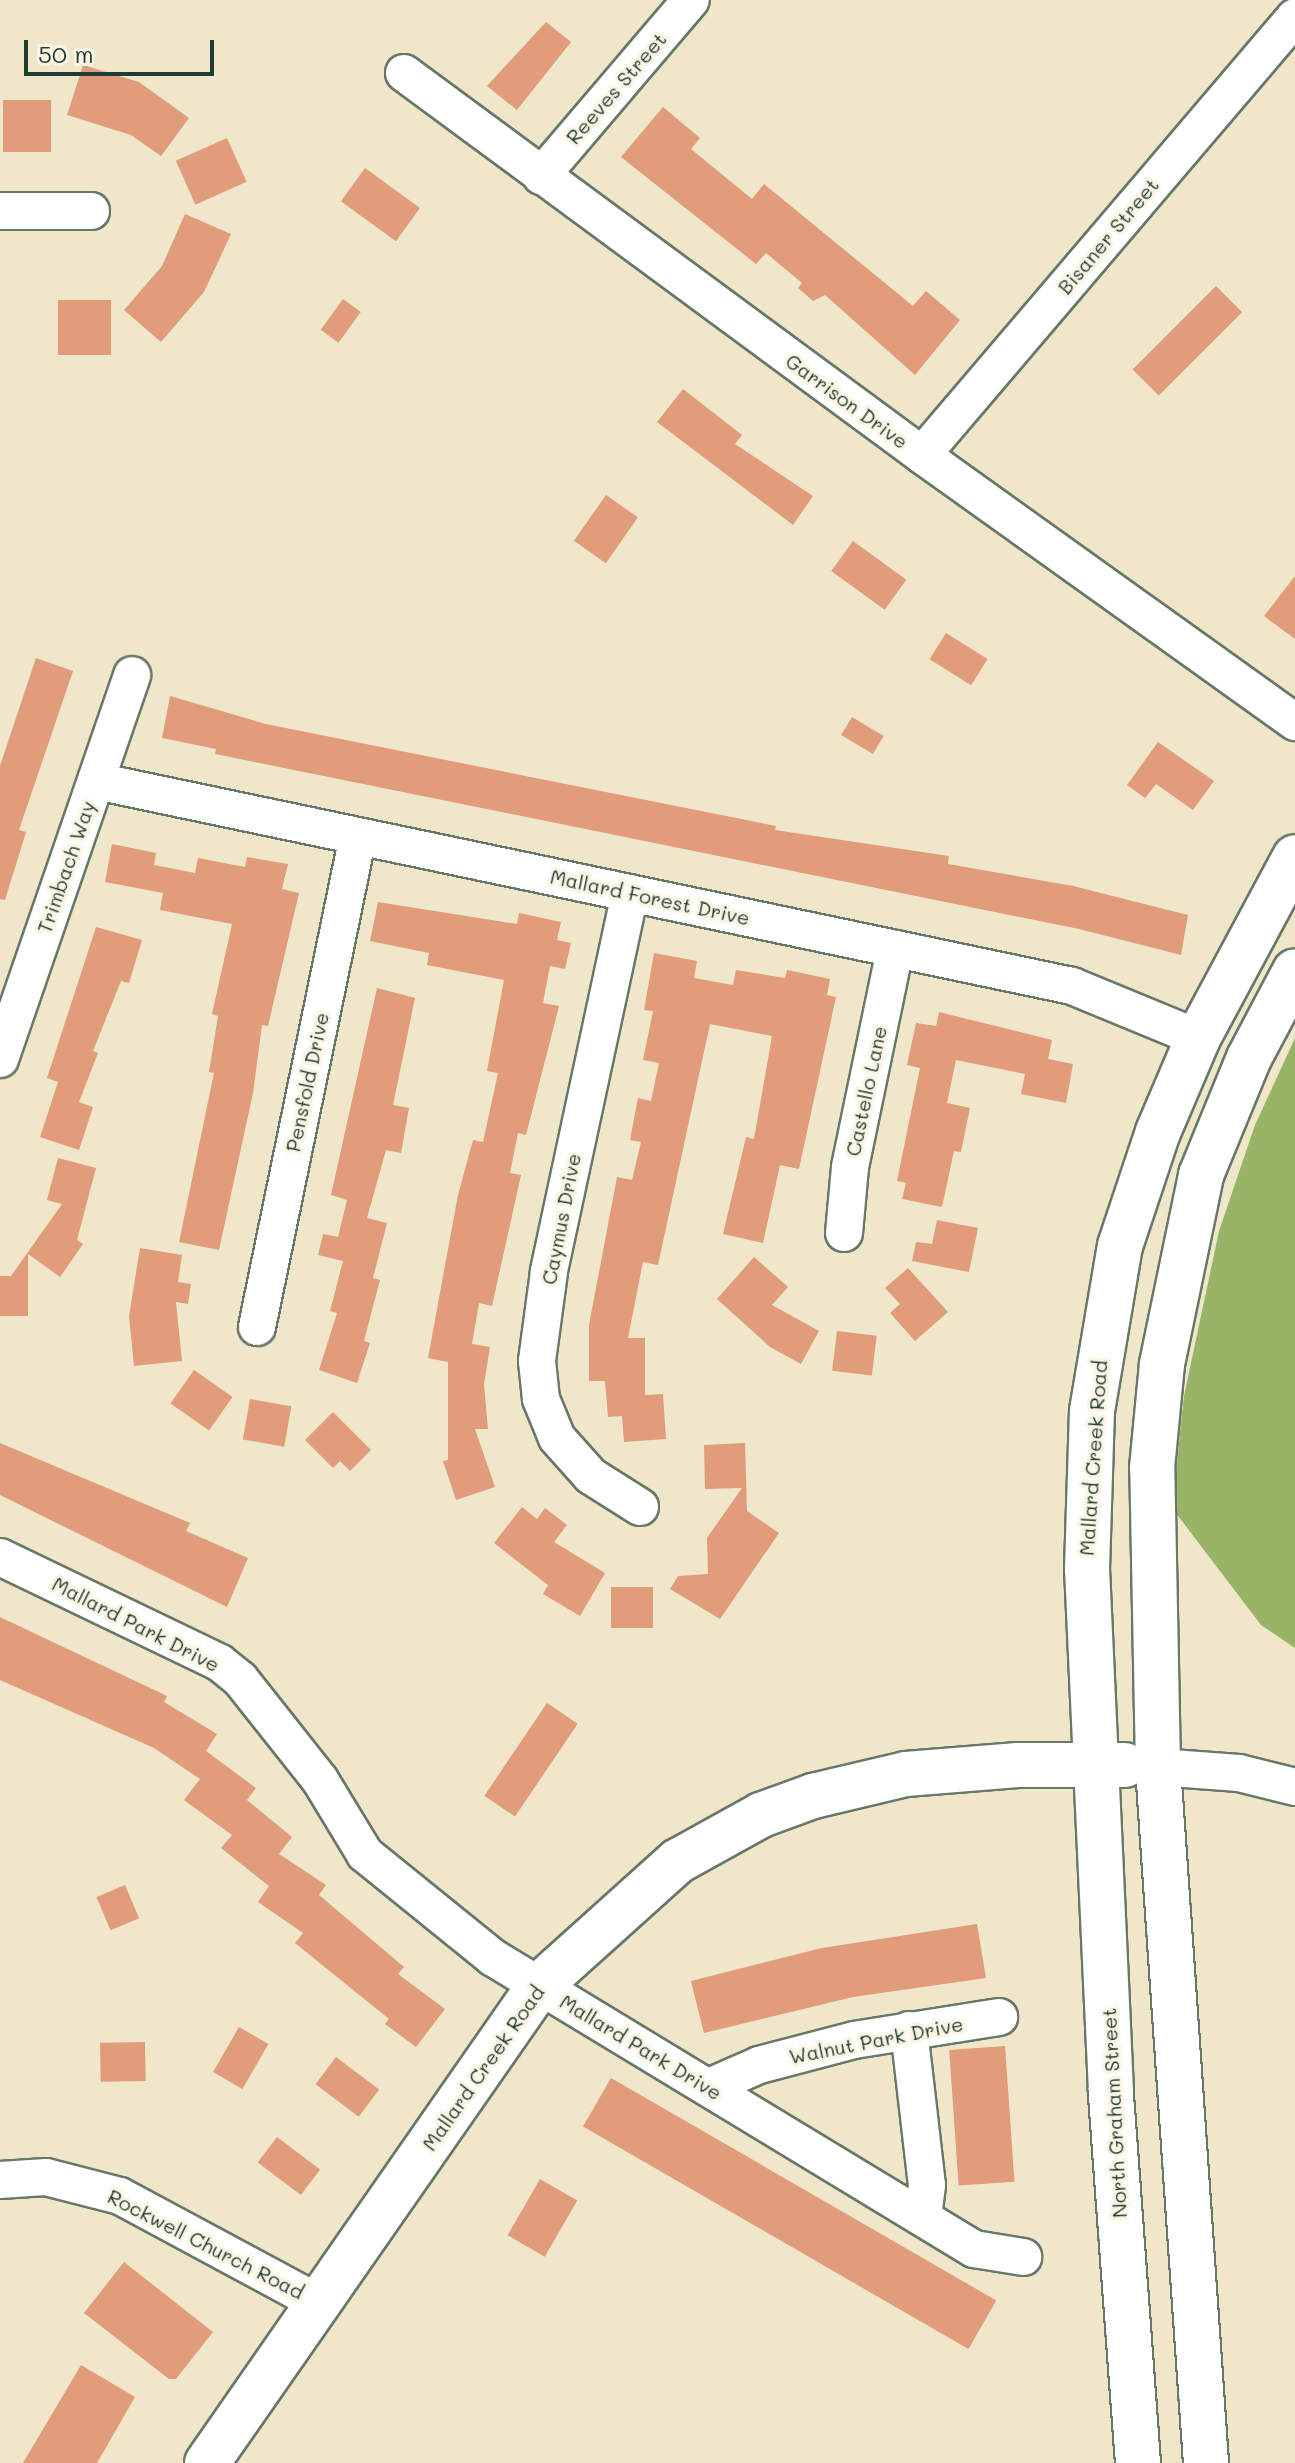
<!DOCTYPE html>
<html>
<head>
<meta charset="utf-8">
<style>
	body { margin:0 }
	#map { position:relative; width:1295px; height:2463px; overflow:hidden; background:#f0e6c9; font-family:Mali,sans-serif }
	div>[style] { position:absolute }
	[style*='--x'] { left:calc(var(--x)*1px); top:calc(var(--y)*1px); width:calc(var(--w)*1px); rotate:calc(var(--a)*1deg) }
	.forest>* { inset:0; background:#98b567 }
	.building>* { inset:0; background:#e19c7b; transform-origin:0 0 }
	.roads { filter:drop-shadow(2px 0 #687868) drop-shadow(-2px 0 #687868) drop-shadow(0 2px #687868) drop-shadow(0 -2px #687868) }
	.minor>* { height:36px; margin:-18px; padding:0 18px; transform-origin:18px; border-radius:18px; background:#fff }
	.major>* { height:44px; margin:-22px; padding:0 22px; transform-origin:22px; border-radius:22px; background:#fff }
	span { translate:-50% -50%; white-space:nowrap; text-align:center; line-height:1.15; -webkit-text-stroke:7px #fcf5e5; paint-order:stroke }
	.street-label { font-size:20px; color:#1f3d34 }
	.scale { position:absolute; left:24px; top:40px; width:190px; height:36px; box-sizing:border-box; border:4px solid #1f3d34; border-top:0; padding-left:10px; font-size:24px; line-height:28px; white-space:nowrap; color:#1f3d34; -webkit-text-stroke:6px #fcf5e5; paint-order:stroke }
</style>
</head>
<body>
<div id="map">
	<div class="forest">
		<div style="clip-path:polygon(1295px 1038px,1295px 1648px,1261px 1625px,1172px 1508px,1184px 1396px,1219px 1231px,1255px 1125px)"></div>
	</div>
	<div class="building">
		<div style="clip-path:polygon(546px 22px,571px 42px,517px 110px,487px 86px)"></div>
		<div style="clip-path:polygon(83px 65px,139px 82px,189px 118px,161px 156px,131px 135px,67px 115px)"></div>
		<div style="left:3px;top:100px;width:48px;height:52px"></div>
		<div style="clip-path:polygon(663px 107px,700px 138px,691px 149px,752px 199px,764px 184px,913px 306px,926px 291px,960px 320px,915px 375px,825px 295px,813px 301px,798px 288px,802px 283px,766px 253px,756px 264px,621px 157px)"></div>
		<div style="left:227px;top:138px;width:48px;height:56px;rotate:66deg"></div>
		<div style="left:365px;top:168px;width:68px;height:41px;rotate:36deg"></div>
		<div style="clip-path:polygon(185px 214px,231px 234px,204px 292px,161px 342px,124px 310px,162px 266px)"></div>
		<div style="left:1216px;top:286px;width:37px;height:118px;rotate:45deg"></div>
		<div style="left:343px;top:299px;width:22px;height:38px;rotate:36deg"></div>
		<div style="left:58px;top:300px;width:53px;height:55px"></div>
		<div style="clip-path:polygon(683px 389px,742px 435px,735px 444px,813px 496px,793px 525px,657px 422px)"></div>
		<div style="left:606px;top:495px;width:39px;height:56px;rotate:35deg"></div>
		<div style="left:853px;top:541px;width:66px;height:37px;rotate:36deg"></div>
		<div style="clip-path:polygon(1295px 576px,1295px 639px,1264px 616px)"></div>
		<div style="left:946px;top:633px;width:49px;height:31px;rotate:32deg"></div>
		<div style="clip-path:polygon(36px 658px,73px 671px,19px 830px,26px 832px,5px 900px,0 899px,0 766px)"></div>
		<div style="clip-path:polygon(170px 696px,266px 724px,776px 826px,775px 830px,949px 856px,948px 864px,1073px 886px,1188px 915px,1181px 955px,1079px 929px,215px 754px,216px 749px,162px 738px)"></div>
		<div style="left:852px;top:717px;width:37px;height:21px;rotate:31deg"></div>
		<div style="clip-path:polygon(1158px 742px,1214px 781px,1193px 810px,1156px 784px,1145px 798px,1127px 785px)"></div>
		<div style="clip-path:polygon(112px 844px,156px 853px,154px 865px,195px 873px,198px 858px,245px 867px,247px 857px,288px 864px,282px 889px,299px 893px,268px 1026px,262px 1025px,253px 1093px,219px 1250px,179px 1242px,214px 1073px,209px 1072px,218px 1016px,212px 1014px,232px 924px,160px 910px,163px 893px,105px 882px)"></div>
		<div style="clip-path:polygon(378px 902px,517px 924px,519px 913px,561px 922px,557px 940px,571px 943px,565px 969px,550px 966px,543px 1003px,559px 1006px,526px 1135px,518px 1133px,510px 1173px,521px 1175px,492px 1306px,479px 1303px,472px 1344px,490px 1347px,484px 1384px,488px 1429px,475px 1429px,495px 1487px,456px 1500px,443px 1461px,448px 1460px,448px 1362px,428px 1358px,458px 1195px,473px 1140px,483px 1142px,498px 1073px,487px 1071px,504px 980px,427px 965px,429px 953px,370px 941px)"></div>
		<div style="clip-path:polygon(96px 927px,142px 940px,129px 983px,121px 981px,93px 1051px,98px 1053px,79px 1102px,93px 1107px,79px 1150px,40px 1137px,58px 1082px,47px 1078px)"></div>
		<div style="clip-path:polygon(654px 953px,697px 961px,694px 978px,733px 985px,736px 970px,785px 978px,787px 970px,830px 979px,827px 995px,836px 997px,799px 1169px,780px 1165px,763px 1243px,723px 1234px,746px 1137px,754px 1139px,772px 1036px,710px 1024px,658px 1265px,643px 1262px,628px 1338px,645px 1338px,645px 1395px,663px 1394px,666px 1439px,624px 1442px,622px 1416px,608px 1417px,605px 1381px,589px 1381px,589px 1325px,617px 1177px,632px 1180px,641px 1142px,630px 1140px,638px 1098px,651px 1101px,659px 1063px,643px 1060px,653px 1011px,644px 1010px)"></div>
		<div style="clip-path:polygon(377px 988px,415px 998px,393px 1105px,409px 1108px,401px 1153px,386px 1150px,367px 1218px,387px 1223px,373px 1278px,380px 1280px,364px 1341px,370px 1343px,357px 1383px,319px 1370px,337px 1313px,330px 1311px,343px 1261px,318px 1255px,323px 1234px,338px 1237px,347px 1200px,331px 1195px)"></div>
		<div style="clip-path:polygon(939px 1012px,1052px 1040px,1048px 1059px,1073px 1064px,1066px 1103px,1021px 1094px,1025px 1074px,956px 1060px,947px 1103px,970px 1108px,961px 1152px,954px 1151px,942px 1207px,902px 1199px,906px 1183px,897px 1181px,920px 1068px,907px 1065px,916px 1023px,936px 1026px)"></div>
		<div style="clip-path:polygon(58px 1158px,96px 1168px,77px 1240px,83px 1244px,60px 1277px,28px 1254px,28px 1316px,0 1316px,0 1276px,11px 1276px,62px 1204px,47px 1200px)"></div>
		<div style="clip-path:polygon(937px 1220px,978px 1228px,969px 1272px,912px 1261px,916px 1242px,932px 1244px)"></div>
		<div style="clip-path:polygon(140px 1248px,182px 1255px,178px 1282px,191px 1284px,188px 1304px,176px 1302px,182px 1361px,134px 1366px,129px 1316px)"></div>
		<div style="clip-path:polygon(754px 1257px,788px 1287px,772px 1305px,819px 1331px,801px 1364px,770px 1347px,717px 1299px)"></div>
		<div style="clip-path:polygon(908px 1268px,948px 1312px,915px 1341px,890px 1313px,900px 1304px,885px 1288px)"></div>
		<div style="left:837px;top:1331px;width:40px;height:40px;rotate:7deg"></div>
		<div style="left:194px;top:1370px;width:47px;height:41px;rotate:35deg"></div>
		<div style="left:250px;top:1399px;width:42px;height:41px;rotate:10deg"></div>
		<div style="clip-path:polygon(333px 1412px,371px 1450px,350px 1471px,340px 1461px,333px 1468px,305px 1440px)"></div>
		<div style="clip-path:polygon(0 1443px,190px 1523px,186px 1531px,248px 1558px,227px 1607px,0 1495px)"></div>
		<div style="clip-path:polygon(745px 1443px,747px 1511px,779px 1533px,720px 1619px,670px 1589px,678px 1576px,708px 1574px,707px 1538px,742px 1488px,705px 1489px,704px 1445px)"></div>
		<div style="clip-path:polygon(522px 1507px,537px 1519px,545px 1508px,567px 1525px,554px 1542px,605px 1573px,580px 1616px,543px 1594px,548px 1585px,494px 1543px)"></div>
		<div style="left:611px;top:1587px;width:42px;height:41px"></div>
		<div style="clip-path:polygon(0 1617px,167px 1696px,164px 1702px,217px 1734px,206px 1751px,256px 1788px,247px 1800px,292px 1837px,279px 1854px,326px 1885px,319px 1895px,404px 1967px,398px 1974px,445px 2009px,416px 2047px,385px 2024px,389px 2019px,295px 1943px,303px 1933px,258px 1902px,269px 1886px,221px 1848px,232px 1835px,184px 1800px,200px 1779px,154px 1748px,0 1680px)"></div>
		<div style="left:547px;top:1703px;width:37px;height:112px;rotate:34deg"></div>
		<div style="left:125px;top:1885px;width:36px;height:31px;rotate:67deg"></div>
		<div style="clip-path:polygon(977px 1924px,986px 1978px,853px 1997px,704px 2033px,691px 1981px,822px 1948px)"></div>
		<div style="left:239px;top:2027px;width:34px;height:52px;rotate:30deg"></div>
		<div style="left:145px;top:2042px;width:39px;height:45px;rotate:89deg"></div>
		<div style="left:1005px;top:2046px;width:136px;height:56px;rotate:86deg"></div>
		<div style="left:336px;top:2057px;width:54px;height:34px;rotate:37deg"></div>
		<div style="left:611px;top:2078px;width:445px;height:56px;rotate:30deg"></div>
		<div style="left:277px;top:2137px;width:54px;height:32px;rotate:37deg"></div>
		<div style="left:540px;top:2179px;width:43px;height:65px;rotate:30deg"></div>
		<div style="clip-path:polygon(124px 2262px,213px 2332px,176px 2379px,169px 2379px,84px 2313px)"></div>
		<div style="clip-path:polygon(81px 2365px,135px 2397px,97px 2463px,23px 2463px)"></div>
	</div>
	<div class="roads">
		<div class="minor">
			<div style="--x:404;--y:73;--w:644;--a:36.41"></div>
			<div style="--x:922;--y:455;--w:459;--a:35.6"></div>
			<div style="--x:541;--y:176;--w:231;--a:-49.6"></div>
			<div style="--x:0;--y:211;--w:91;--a:0"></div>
			<div style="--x:922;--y:455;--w:575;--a:-49.58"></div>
			<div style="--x:96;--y:781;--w:997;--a:11.86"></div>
			<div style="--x:1072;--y:986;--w:136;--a:22.4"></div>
			<div style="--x:630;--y:893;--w:388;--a:102.1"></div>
			<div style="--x:549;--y:1272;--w:90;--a:97.7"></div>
			<div style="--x:537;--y:1361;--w:38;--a:84"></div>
			<div style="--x:541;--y:1399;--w:42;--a:67.7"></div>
			<div style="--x:557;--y:1438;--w:51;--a:48.2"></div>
			<div style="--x:591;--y:1476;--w:58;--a:32.3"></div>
			<div style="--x:0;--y:1059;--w:406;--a:-71"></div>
			<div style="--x:844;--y:1233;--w:66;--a:-84.8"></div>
			<div style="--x:850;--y:1167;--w:223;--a:-78.3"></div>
			<div style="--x:257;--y:1327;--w:501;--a:-78.38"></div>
			<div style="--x:0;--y:1557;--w:244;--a:25.7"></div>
			<div style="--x:220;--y:1663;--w:26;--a:39"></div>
			<div style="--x:240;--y:1679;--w:129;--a:51.6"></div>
			<div style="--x:320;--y:1780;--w:87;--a:58.7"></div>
			<div style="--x:365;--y:1854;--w:164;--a:39"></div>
			<div style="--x:492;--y:1957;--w:564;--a:31.21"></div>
			<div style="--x:974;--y:2249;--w:50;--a:9.3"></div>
			<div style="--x:1158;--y:1767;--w:81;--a:4.2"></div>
			<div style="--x:1239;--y:1773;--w:58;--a:14"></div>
			<div style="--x:909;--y:2030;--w:156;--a:83.4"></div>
			<div style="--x:927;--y:2185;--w:33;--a:97"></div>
			<div style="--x:709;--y:2087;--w:55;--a:-23.7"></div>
			<div style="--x:759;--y:2065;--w:98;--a:-14.7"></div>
			<div style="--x:854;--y:2040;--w:147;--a:-9"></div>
			<div style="--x:0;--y:2180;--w:46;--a:-3.7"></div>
			<div style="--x:46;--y:2177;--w:76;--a:14.4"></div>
			<div style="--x:120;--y:2196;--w:224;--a:28.3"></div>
		</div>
		<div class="major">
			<div style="--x:207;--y:2463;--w:581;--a:-55.16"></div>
			<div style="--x:539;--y:1986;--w:187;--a:-42"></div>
			<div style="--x:678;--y:1861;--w:95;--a:-29"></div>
			<div style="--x:761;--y:1815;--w:55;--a:-20.1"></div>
			<div style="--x:813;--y:1796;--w:96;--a:-13.3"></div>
			<div style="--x:906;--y:1774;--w:112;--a:-4.6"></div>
			<div style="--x:1018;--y:1765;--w:107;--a:0"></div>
			<div style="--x:1138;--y:2463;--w:373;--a:-94.2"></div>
			<div style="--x:1111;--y:2091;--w:523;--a:-92.63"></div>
			<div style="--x:1087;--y:1569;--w:158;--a:-88.2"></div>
			<div style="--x:1092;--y:1411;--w:167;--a:-80.4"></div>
			<div style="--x:1120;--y:1246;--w:120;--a:-71.6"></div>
			<div style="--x:1158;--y:1132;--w:102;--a:-66.9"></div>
			<div style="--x:1198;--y:1038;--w:205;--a:-61.8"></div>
			<div style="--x:1206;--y:2463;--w:698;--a:-93.95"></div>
			<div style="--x:1158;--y:1767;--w:299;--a:-91.1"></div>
			<div style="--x:1152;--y:1468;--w:104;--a:-84.5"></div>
			<div style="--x:1162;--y:1364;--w:193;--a:-78.3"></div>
			<div style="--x:1201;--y:1175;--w:126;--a:-67.7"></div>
			<div style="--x:1249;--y:1058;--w:98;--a:-62.1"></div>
		</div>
	</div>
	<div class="street-label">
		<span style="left:616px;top:88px;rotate:-49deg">Reeves Street</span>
		<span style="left:1108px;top:236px;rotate:-50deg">Bisaner Street</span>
		<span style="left:847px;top:401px;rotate:36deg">Garrison Drive</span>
		<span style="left:66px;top:867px;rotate:-71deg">Trimbach Way</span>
		<span style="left:650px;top:897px;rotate:12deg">Mallard Forest Drive</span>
		<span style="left:307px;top:1082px;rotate:-78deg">Pensfold Drive</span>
		<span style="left:866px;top:1091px;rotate:-78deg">Castello Lane</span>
		<span style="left:561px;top:1219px;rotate:-79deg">Caymus Drive</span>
		<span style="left:1093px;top:1458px;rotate:-86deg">Mallard Creek Road</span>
		<span style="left:136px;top:1624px;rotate:27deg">Mallard Park Drive</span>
		<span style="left:876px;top:2040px;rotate:-11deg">Walnut Park Drive</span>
		<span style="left:641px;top:2047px;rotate:31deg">Mallard Park Drive</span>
		<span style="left:483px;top:2068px;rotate:-55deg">Mallard Creek Road</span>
		<span style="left:1114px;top:2113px;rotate:-93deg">North Graham Street</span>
		<span style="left:206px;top:2244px;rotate:27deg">Rockwell Church Road</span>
	</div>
	<div class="scale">50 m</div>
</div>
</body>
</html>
